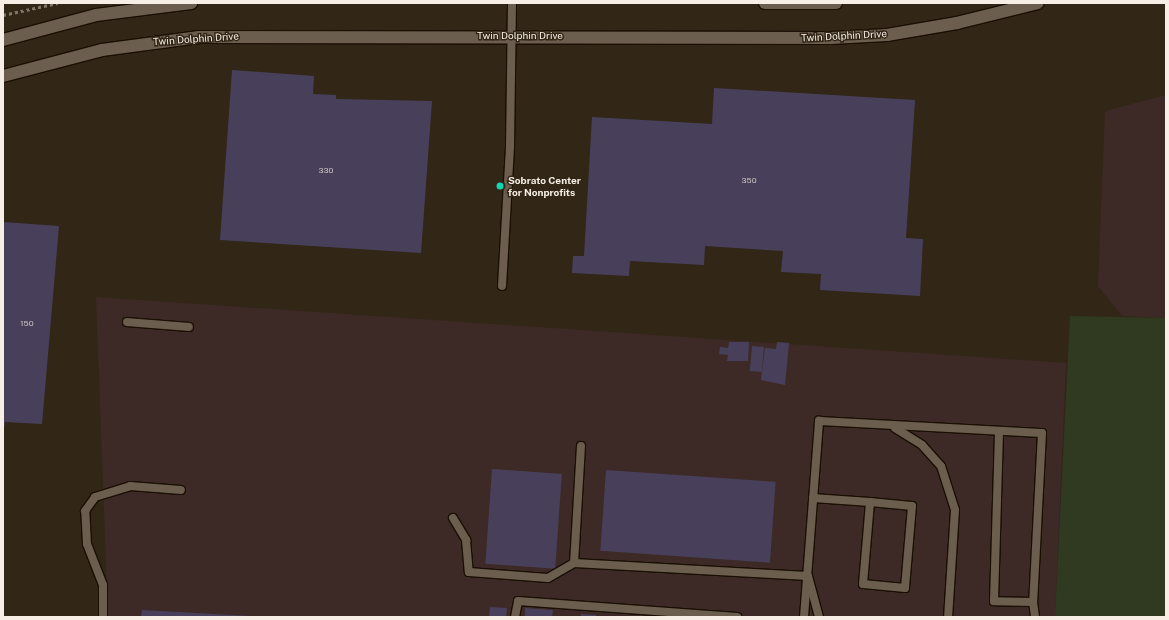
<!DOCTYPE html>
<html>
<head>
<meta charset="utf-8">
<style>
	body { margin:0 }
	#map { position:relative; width:1169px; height:620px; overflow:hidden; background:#322617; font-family:"Public Sans",sans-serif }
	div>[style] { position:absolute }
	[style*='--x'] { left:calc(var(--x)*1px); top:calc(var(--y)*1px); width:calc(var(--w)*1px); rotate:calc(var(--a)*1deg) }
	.industrial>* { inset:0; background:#3d2a26 }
	.green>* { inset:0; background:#2f3a21 }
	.building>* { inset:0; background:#48405b; transform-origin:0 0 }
	.path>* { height:2.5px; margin-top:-1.25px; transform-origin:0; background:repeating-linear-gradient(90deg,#7f7568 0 3px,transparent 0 6px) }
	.roads { filter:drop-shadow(1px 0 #190f03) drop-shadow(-1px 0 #190f03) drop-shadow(0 1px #190f03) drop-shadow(0 -1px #190f03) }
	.lane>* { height:8px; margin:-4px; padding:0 4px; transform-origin:4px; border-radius:4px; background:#6c5e4e }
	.secondary>* { height:12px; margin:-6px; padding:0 6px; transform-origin:6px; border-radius:6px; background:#6c5e4e }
	.dots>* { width:11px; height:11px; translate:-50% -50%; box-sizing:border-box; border:2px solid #322617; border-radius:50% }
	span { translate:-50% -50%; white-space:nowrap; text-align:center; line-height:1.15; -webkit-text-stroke:3px #322617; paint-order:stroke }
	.number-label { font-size:8px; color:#cbc3c2 }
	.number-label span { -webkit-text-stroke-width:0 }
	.street-label { font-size:10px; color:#f7efe5 }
	.poi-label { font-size:10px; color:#f7efe5; font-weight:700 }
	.left { translate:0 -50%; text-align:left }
	.frame { position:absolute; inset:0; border:4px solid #f7efe5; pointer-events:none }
</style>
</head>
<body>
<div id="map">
	<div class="industrial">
		<div style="clip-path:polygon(1166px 95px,1166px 318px,1122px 316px,1098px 286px,1105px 111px)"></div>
		<div style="clip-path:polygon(96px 297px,1066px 363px,1055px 617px,108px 617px)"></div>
	</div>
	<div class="green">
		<div style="clip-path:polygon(1070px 316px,1166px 318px,1166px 617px,1055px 617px)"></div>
	</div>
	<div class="building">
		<div style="clip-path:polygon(232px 70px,314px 76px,313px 94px,336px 95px,336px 99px,432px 101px,421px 253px,220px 240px)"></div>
		<div style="clip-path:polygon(714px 88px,915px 100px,906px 238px,923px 239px,920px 296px,820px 290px,821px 274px,781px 272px,783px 251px,705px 246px,704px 265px,630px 261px,629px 276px,572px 273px,573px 256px,584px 256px,592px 117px,712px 124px)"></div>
		<div style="clip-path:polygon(3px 222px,59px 226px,42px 424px,5px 422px,4px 429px)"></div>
		<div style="clip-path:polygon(729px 342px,749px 342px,748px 361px,727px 361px,728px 355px,719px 354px,720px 347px,728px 348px)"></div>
		<div style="clip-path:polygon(777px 342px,789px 343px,785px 385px,761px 380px,765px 348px,776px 349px)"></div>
		<div style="left:752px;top:346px;width:12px;height:25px;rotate:5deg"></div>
		<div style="left:492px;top:469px;width:70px;height:95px;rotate:4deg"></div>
		<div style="left:606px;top:470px;width:170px;height:81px;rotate:4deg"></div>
		<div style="clip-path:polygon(490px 607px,507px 608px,506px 617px,489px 617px)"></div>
		<div style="clip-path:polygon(525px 608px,553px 610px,552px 617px,525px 617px)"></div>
		<div style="clip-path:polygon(142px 610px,251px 616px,251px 617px,141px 617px)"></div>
		<div style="clip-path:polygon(581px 614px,596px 615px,596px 617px,581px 617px)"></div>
	</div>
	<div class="path">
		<div style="--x:3;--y:15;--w:56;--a:-12.3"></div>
	</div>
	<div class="roads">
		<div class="lane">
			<div style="--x:502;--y:286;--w:140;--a:-86.7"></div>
			<div style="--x:510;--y:146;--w:143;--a:-89.2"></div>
			<div style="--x:127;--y:322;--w:62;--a:4.6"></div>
			<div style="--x:895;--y:428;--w:32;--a:32"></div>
			<div style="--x:922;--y:445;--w:28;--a:48"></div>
			<div style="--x:941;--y:466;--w:46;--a:72.3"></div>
			<div style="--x:955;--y:510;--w:107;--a:93.7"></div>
			<div style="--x:581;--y:446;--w:117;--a:93.4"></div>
			<div style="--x:574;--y:563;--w:234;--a:3.2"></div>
			<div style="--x:808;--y:576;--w:42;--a:75"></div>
			<div style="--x:813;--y:498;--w:57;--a:4"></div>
			<div style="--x:870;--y:502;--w:42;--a:5.4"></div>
			<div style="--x:912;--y:506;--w:82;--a:94.9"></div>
			<div style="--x:905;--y:588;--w:42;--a:-174.6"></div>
			<div style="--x:863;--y:584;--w:82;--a:-85.1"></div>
			<div style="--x:453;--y:518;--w:26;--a:59"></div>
			<div style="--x:466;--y:540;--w:32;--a:85"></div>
			<div style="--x:469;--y:572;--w:79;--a:4.3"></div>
			<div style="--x:548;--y:578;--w:30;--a:-30"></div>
			<div style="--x:1033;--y:602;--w:15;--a:82"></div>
			<div style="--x:103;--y:617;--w:32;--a:-90"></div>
			<div style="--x:103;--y:585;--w:44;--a:-111.3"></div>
			<div style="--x:87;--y:544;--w:33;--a:-93"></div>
			<div style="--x:85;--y:511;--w:17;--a:-54"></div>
			<div style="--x:95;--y:497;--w:37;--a:-17"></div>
			<div style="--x:130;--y:486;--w:51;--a:4.5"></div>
			<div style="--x:515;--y:617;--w:16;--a:-79"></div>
			<div style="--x:518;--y:601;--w:220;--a:4.2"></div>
			<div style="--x:804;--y:617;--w:197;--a:-85.6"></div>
			<div style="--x:819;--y:421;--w:223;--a:3.1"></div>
			<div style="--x:1042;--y:433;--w:169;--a:93"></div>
			<div style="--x:1033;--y:602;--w:39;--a:-179"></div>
			<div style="--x:994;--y:601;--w:169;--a:-88.3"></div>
		</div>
		<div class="secondary">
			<div style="--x:765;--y:3;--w:71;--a:0"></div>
			<div style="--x:3;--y:40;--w:96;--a:-15"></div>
			<div style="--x:96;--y:15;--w:96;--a:-7.2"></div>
			<div style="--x:3;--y:76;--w:102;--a:-14.7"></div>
			<div style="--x:102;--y:50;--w:98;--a:-7.6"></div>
			<div style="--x:199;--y:37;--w:632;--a:0.09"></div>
			<div style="--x:831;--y:38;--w:56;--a:-3.1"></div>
			<div style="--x:887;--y:35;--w:71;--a:-9.7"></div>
			<div style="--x:957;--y:23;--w:83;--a:-13.9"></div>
		</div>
	</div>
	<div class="dots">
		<div style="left:500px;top:186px;background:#12d5b4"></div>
	</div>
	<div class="number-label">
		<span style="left:326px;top:171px">330</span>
		<span style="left:749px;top:181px">350</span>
		<span style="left:27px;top:324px">150</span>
	</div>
	<div class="street-label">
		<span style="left:520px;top:36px">Twin Dolphin Drive</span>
		<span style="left:844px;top:36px;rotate:-3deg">Twin Dolphin Drive</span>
		<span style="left:196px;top:39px;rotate:-4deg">Twin Dolphin Drive</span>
	</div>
	<div class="poi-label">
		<span class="left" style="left:508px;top:186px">Sobrato Center<br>for Nonprofits</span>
	</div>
	<div class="frame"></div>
</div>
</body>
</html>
